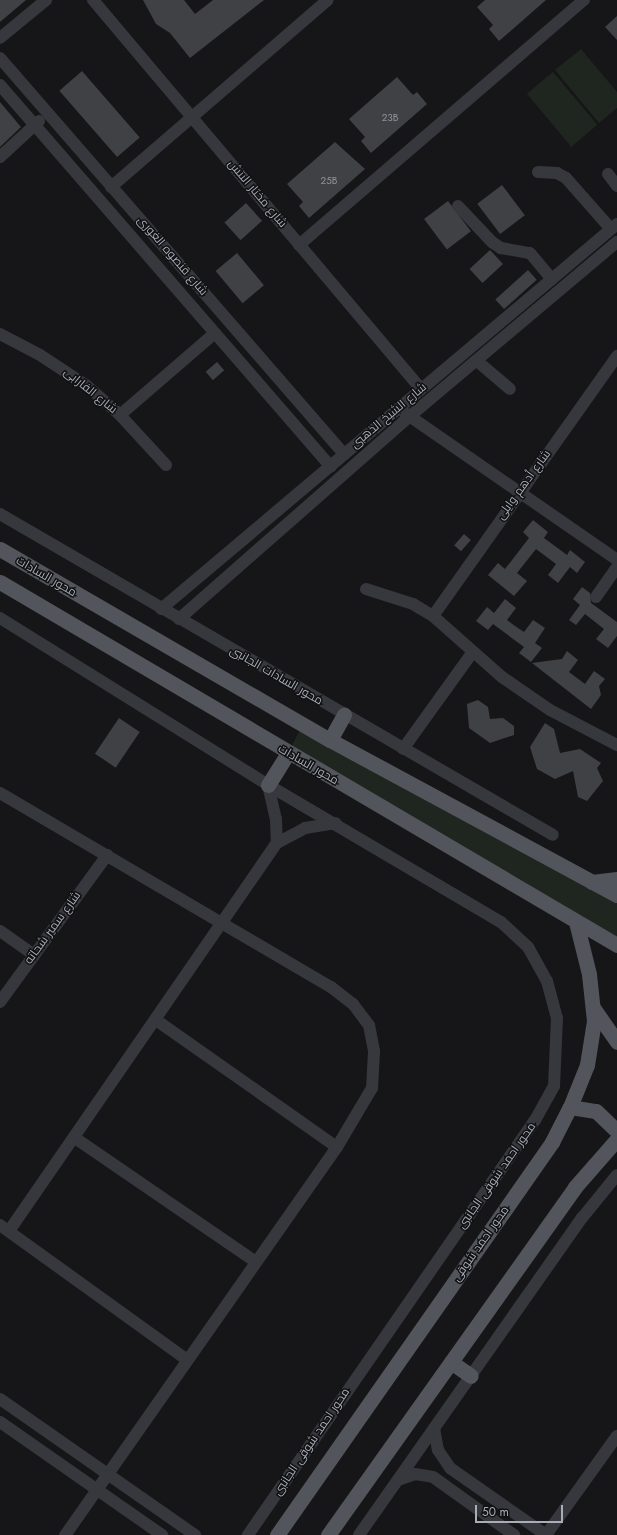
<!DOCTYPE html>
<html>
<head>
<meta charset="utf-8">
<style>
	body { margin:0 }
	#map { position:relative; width:617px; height:1535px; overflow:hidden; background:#161618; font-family:Jost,Cairo,sans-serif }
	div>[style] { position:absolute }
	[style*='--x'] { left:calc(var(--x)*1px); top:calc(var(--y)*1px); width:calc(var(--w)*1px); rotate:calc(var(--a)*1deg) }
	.green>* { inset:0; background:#1e261f; transform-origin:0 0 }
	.building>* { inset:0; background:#404145; transform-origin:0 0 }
	.minor>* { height:12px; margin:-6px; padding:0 6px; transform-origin:6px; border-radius:6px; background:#37383d }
	.major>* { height:15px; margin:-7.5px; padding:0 7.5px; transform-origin:7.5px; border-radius:7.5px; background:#53555c }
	span { translate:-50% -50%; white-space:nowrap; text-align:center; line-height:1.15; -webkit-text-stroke:3px #111113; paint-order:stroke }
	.number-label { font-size:10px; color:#8e929b }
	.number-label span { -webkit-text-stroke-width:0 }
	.street-label { font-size:12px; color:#a8adb8 }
	.scale { position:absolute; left:475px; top:1505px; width:88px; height:18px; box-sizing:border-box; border:2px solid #a8adb8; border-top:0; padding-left:5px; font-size:12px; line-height:14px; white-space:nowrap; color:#a8adb8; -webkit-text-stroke:3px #111113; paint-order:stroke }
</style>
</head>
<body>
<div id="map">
	<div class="green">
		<div style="clip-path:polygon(581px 49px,617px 92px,617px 108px,599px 123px,555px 70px)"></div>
		<div style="left:553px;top:72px;width:69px;height:34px;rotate:50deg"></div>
		<div style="clip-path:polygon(303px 724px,592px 882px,617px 879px,617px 945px,288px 753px)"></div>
	</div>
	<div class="building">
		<div style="clip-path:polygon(0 0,26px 0,0 22px)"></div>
		<div style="clip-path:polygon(143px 0,184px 0,195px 14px,213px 0,264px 0,190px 58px,170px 33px,156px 24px)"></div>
		<div style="clip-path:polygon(485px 0,546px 0,499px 41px,489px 29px,493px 25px,477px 7px)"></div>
		<div style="clip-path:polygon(617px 16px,617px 40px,605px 27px)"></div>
		<div style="left:82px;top:71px;width:88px;height:30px;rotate:49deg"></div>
		<div style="clip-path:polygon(397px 77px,413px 95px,417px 92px,427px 104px,371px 153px,361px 141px,365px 137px,349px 119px)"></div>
		<div style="clip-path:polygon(0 102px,21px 127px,0 147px)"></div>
		<div style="clip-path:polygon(335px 142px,365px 169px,309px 218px,299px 206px,303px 202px,287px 184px)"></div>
		<div style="left:502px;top:185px;width:38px;height:31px;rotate:53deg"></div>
		<div style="left:448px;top:201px;width:38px;height:30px;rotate:53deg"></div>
		<div style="left:246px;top:203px;width:24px;height:29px;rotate:48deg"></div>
		<div style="left:490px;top:250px;width:19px;height:28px;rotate:47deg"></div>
		<div style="left:237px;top:253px;width:42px;height:28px;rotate:50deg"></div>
		<div style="left:528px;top:270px;width:13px;height:44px;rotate:48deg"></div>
		<div style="left:217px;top:362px;width:11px;height:15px;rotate:49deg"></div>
		<div style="clip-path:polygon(533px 520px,548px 532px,544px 538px,567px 555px,570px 550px,585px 562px,577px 573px,570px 567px,558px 583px,548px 575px,556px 564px,536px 549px,517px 573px,527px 581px,514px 596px,488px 575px,498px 563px,505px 569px,529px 538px,523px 532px)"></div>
		<div style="left:464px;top:534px;width:9px;height:15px;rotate:41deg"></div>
		<div style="clip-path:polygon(582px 587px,590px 593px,591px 603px,617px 622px,617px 636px,608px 648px,596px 639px,604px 629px,585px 614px,576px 625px,569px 620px,580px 605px,573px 599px)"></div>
		<div style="clip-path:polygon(505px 599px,516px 608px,507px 620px,515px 626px,524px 632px,533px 620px,545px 628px,535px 643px,542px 648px,531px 662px,519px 653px,524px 647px,493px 624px,488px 630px,476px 621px,487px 607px,494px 613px)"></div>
		<div style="clip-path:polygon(567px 651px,578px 660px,569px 672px,585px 684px,594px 671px,605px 679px,599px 686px,601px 695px,591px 709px,532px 663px,562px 659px)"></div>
		<div style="clip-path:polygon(478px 700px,488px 707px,490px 719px,503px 718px,514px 726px,514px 735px,490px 743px,469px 728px,467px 704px)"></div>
		<div style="left:119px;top:718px;width:25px;height:43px;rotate:34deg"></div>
		<div style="clip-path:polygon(545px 723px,554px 729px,560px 753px,580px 749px,601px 763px,597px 768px,603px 781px,587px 801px,578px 797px,573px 771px,555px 779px,537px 769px,530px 747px)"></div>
	</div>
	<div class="minor">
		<div style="--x:93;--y:0;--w:509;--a:49.86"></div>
		<div style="--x:0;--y:38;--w:60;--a:-39.6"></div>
		<div style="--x:0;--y:58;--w:525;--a:49.02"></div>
		<div style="--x:0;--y:85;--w:505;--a:49.09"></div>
		<div style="--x:0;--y:157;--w:53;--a:-42.7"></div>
		<div style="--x:538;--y:172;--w:19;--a:3"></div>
		<div style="--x:557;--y:173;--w:10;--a:29"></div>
		<div style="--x:566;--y:178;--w:68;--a:48.6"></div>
		<div style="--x:608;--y:174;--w:15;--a:53"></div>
		<div style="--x:111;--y:187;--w:286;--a:-40.8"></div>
		<div style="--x:458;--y:206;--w:50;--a:46.6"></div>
		<div style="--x:492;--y:242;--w:11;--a:34"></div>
		<div style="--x:501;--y:248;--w:29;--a:10"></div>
		<div style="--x:530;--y:253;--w:34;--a:50"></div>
		<div style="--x:299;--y:245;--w:376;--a:-40.7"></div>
		<div style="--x:0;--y:334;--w:45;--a:27.7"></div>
		<div style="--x:40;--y:355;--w:56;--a:33.4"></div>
		<div style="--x:87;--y:386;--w:44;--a:41.3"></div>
		<div style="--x:120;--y:415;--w:68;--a:47.4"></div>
		<div style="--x:477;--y:361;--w:43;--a:40.3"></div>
		<div style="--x:405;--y:413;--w:258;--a:34.7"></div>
		<div style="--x:120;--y:415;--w:125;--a:-40.8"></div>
		<div style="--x:0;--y:514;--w:639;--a:30.13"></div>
		<div style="--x:366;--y:589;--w:49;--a:17.7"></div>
		<div style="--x:413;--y:604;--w:23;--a:31"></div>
		<div style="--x:433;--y:616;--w:92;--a:41.5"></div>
		<div style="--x:502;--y:677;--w:58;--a:34.5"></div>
		<div style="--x:550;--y:710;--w:76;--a:27.6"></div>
		<div style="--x:596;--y:597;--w:37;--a:-55"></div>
		<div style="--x:161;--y:609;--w:597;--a:-40.17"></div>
		<div style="--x:433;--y:616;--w:319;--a:-54.7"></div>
		<div style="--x:0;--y:618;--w:316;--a:31.9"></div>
		<div style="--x:268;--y:785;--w:270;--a:30.5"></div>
		<div style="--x:501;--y:922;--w:37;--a:43"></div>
		<div style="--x:528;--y:947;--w:39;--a:61"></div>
		<div style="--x:547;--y:981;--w:38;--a:75"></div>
		<div style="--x:557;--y:1018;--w:68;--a:92.5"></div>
		<div style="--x:554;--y:1086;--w:39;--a:119"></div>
		<div style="--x:535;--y:1120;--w:505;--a:124.67"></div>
		<div style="--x:179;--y:619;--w:306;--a:-41.3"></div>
		<div style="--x:409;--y:417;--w:272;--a:-40.1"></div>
		<div style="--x:403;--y:749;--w:118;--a:-54.3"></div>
		<div style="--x:268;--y:785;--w:35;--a:77"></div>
		<div style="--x:276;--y:819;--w:24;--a:88"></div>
		<div style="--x:0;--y:793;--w:384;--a:30.4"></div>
		<div style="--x:331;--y:987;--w:28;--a:38"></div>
		<div style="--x:353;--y:1004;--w:26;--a:53"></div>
		<div style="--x:369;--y:1025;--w:26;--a:79"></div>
		<div style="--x:374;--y:1051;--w:37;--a:93"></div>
		<div style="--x:372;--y:1088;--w:69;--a:120.7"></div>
		<div style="--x:337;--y:1147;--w:474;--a:125"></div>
		<div style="--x:0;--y:931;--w:42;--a:35.2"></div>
		<div style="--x:0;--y:1002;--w:182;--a:-53.9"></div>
		<div style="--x:156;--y:1020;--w:221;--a:35.1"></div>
		<div style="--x:75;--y:1138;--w:219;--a:34.4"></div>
		<div style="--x:0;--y:1225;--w:229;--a:35.8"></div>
		<div style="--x:9;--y:1231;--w:472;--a:-55.4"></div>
		<div style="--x:277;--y:843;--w:32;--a:-28"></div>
		<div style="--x:305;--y:828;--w:31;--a:-9"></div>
		<div style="--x:0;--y:1399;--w:238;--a:34.9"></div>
		<div style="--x:0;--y:1422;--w:198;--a:34.9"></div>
		<div style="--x:434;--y:1428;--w:22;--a:80"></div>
		<div style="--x:438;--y:1450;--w:22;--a:56"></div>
		<div style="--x:450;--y:1468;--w:117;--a:34.9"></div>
		<div style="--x:398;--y:1480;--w:18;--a:-19"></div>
		<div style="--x:415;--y:1474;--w:18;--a:9"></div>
		<div style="--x:433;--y:1477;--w:100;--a:35.6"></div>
		<div style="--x:359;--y:1535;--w:388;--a:-54.9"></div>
		<div style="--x:582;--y:1218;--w:55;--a:-50.9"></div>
		<div style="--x:546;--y:1535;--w:122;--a:-54.4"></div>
	</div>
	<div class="major">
		<div style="--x:0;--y:549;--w:381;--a:30.1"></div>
		<div style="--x:330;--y:740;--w:326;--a:28.4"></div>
		<div style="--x:0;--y:582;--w:716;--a:30.47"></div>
		<div style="--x:330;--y:740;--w:29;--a:-61"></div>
		<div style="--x:268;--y:785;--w:38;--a:-58"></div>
		<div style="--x:592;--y:882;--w:25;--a:-7"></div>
		<div style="--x:594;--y:1009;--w:40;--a:55.1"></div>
		<div style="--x:570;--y:1107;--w:26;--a:9"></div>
		<div style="--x:596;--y:1111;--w:29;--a:44"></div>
		<div style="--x:451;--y:1362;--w:24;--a:35"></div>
		<div style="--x:277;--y:1535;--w:480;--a:-55"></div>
		<div style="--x:552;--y:1142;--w:39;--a:-63"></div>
		<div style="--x:570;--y:1107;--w:45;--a:-68"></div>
		<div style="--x:587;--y:1065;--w:45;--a:-81"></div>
		<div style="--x:594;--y:1021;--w:47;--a:-96.1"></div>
		<div style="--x:589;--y:974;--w:54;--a:-104"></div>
		<div style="--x:328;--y:1535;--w:427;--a:-54.6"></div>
		<div style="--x:575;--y:1187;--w:64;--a:-48.8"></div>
	</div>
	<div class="number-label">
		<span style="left:390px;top:118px">23B</span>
		<span style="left:329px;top:181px">25B</span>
	</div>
	<div class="street-label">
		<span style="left:257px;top:194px;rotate:50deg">شارع مختار التتش</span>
		<span style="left:172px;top:256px;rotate:49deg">شارع قنصوه الغورى</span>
		<span style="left:90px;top:391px;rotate:39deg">شارع الفارابى</span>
		<span style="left:389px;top:416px;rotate:-40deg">شارع الشيخ الذهبى</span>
		<span style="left:524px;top:485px;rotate:-54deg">شارع أدهم وايلى</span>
		<span style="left:46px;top:577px;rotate:30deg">محور السادات</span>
		<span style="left:276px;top:676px;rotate:30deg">محور السادات الجانبى</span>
		<span style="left:308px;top:765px;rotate:30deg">محور السادات</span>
		<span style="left:53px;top:928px;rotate:-54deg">شارع سمير شحاته</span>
		<span style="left:497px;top:1176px;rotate:-55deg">محور احمد شوقى الجانبى</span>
		<span style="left:481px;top:1244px;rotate:-55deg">محور احمد شوقى</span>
		<span style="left:312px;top:1442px;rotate:-56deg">محور احمد شوقى الجانبى</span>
	</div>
	<div class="scale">50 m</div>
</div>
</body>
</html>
